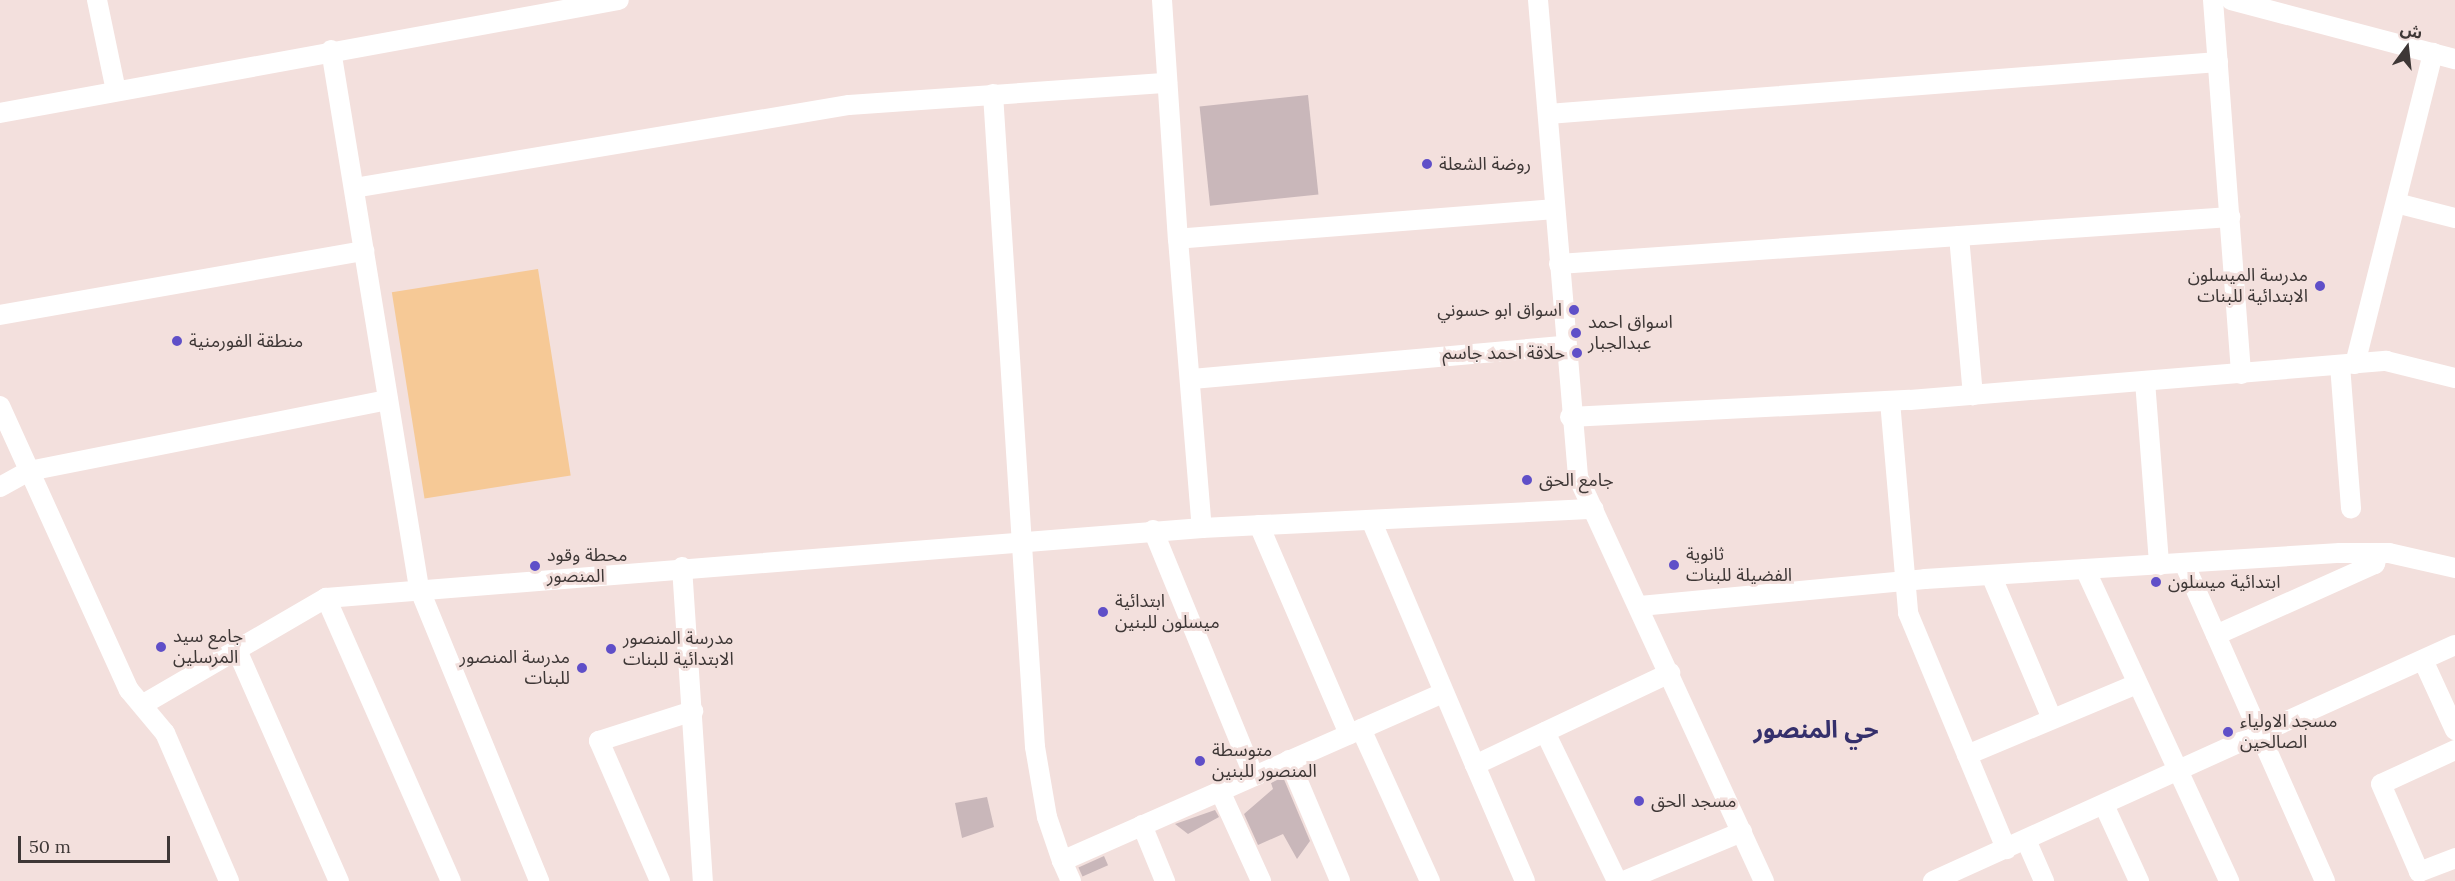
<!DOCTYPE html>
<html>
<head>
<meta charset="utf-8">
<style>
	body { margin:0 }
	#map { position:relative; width:2455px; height:881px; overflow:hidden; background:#f3e0dd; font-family:Lora,"Noto Sans Arabic",serif }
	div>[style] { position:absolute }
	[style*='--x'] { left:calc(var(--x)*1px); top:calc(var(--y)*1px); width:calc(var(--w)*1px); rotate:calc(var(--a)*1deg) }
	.green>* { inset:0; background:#f6c996; transform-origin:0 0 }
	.building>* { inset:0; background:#c9b7ba; transform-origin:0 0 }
	.minor>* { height:20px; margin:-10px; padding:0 10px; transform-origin:10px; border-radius:10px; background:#fff }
	.dots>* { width:16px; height:16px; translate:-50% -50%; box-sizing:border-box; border:3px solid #f3e0dd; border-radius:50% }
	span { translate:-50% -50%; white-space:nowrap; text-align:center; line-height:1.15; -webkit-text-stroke:6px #f3e0dd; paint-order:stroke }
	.poi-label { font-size:18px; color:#3e3736 }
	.left { translate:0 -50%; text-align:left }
	.right { translate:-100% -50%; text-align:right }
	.district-label { font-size:24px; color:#35306c; font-weight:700 }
	.north { position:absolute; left:2377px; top:18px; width:60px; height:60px; -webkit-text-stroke:4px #f3e0dd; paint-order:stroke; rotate:15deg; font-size:16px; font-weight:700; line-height:24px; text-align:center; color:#3e3736 }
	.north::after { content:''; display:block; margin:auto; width:21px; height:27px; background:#3e3736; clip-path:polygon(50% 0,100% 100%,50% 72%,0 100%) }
	.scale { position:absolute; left:18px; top:836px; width:152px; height:27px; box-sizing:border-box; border:3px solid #3e3736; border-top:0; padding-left:8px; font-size:18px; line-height:21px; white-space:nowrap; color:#3e3736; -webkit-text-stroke:4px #f3e0dd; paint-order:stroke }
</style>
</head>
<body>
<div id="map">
	<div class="green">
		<div style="left:538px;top:269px;width:209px;height:148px;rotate:81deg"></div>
	</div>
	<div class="building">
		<div style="left:1308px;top:95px;width:100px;height:109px;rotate:84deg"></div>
		<div style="clip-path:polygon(1283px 777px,1310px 841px,1297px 859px,1283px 834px,1258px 845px,1244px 814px,1273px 789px,1271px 783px)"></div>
		<div style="clip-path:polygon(987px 797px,994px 827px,962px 838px,955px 803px)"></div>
		<div style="clip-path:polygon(1215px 810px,1219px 817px,1188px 834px,1175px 824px)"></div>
		<div style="left:1104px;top:856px;width:10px;height:28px;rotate:66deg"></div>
	</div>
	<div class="minor">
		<div style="--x:97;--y:0;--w:93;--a:78.2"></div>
		<div style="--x:1162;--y:0;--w:240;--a:86.2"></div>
		<div style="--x:1538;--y:0;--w:479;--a:85.2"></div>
		<div style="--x:1578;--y:477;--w:445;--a:65.3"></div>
		<div style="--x:2213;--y:0;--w:375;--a:85.7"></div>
		<div style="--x:2231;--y:0;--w:232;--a:14.8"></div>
		<div style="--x:331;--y:50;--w:545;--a:80.71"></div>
		<div style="--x:419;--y:588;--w:317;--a:67.7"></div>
		<div style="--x:993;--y:94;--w:654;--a:86.32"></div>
		<div style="--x:1035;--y:747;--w:71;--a:80.3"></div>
		<div style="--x:1047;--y:817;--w:46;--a:71.2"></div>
		<div style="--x:1062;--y:861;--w:416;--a:-23.8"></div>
		<div style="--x:0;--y:113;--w:629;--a:-10.35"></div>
		<div style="--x:1548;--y:114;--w:672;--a:-4.44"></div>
		<div style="--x:354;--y:188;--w:502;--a:-9.52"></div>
		<div style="--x:849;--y:105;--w:319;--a:-4"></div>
		<div style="--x:2396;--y:203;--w:61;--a:14.3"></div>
		<div style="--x:1555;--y:209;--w:378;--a:175.5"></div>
		<div style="--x:1178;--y:239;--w:290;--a:85.3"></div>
		<div style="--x:1202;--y:528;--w:392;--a:-2.8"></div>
		<div style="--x:1959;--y:236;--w:160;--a:85"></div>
		<div style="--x:1559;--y:264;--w:673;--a:-4.01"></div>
		<div style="--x:0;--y:315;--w:370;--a:-10"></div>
		<div style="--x:2355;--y:364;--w:321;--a:-75.9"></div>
		<div style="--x:2340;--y:365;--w:144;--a:85.6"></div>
		<div style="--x:1192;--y:379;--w:374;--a:-5.1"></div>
		<div style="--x:2145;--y:381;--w:185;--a:85.6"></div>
		<div style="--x:1890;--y:401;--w:213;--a:85.1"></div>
		<div style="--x:1908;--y:613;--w:256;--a:67.4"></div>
		<div style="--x:0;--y:406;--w:312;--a:65.6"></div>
		<div style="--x:129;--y:690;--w:56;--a:50.1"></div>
		<div style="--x:165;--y:733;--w:161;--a:66.6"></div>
		<div style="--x:1570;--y:417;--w:340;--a:-2.9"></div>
		<div style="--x:1910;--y:400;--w:478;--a:-4.7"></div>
		<div style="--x:2386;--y:361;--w:71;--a:13.8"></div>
		<div style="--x:0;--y:487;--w:33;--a:-29"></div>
		<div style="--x:29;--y:471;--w:366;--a:-11.2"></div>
		<div style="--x:1371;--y:520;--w:266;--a:67"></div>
		<div style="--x:1475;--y:765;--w:216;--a:-25.3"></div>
		<div style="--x:1259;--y:525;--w:228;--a:66.7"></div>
		<div style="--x:1153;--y:530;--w:266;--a:67.7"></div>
		<div style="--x:2184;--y:563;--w:348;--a:66.1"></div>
		<div style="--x:682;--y:567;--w:315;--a:86.2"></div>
		<div style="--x:2085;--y:569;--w:344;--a:65.2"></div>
		<div style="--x:1991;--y:575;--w:156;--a:67"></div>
		<div style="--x:326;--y:598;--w:309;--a:66.2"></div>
		<div style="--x:1640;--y:606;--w:286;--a:-5.4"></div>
		<div style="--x:1925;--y:579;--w:416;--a:-3.6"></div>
		<div style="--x:2340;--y:553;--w:49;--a:0"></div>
		<div style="--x:2389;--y:553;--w:68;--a:12.8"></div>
		<div style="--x:2216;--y:635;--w:174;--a:-24.1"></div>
		<div style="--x:2375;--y:564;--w:11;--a:-75"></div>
		<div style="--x:236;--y:648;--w:255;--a:66.2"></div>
		<div style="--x:2423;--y:660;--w:77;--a:65.4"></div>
		<div style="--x:142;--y:705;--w:213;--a:-30.2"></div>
		<div style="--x:326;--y:598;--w:879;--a:-4.57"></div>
		<div style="--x:1361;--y:729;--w:167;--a:65.6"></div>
		<div style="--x:1545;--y:732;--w:165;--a:64.2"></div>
		<div style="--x:2455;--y:750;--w:81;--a:155.3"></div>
		<div style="--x:2381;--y:784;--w:96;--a:66.6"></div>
		<div style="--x:2419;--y:872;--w:39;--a:-21"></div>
		<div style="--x:1967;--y:755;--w:184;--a:-22.7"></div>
		<div style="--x:1289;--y:760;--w:131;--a:67.1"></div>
		<div style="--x:1475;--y:765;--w:126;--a:66.7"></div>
		<div style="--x:1220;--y:791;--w:99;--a:65.5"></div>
		<div style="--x:2104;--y:805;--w:84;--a:65.3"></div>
		<div style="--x:1142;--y:825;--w:61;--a:67.7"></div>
		<div style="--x:2026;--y:840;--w:45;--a:66.3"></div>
		<div style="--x:1062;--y:861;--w:22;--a:66"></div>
		<div style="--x:660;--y:881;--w:153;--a:-113.5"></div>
		<div style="--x:599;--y:741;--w:99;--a:-17.7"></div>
		<div style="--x:1624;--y:881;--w:128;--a:-22.6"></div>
		<div style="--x:1933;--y:881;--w:573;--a:-24.33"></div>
	</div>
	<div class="dots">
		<div style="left:1427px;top:164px;background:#5f4fc8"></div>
		<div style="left:2320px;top:286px;background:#5f4fc8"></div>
		<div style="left:1574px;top:310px;background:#5f4fc8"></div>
		<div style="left:1576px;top:333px;background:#5f4fc8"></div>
		<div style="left:177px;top:341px;background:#5f4fc8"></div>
		<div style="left:1577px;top:353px;background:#5f4fc8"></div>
		<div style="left:1527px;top:480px;background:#5f4fc8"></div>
		<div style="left:1674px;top:565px;background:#5f4fc8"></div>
		<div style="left:535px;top:566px;background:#5f4fc8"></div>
		<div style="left:2156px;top:582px;background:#5f4fc8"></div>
		<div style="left:1103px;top:612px;background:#5f4fc8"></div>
		<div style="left:161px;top:647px;background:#5f4fc8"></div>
		<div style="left:611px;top:649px;background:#5f4fc8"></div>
		<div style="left:582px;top:668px;background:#5f4fc8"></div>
		<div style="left:2228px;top:732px;background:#5f4fc8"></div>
		<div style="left:1200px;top:761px;background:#5f4fc8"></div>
		<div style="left:1639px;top:801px;background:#5f4fc8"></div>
	</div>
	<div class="poi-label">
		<span class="left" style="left:1439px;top:164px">روضة الشعلة</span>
		<span class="right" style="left:2308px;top:286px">مدرسة الميسلون<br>الابتدائية للبنات</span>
		<span class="right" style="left:1562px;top:310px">اسواق ابو حسوني</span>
		<span class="left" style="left:1588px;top:333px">اسواق احمد<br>عبدالجبار</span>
		<span class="left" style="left:189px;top:341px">منطقة الفورمنية</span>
		<span class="right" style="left:1565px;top:353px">حلاقة احمد جاسم</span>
		<span class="left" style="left:1539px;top:480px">جامع الحق</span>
		<span class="left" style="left:1686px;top:565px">ثانوية<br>الفضيلة للبنات</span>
		<span class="left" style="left:547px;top:566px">محطة وقود<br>المنصور</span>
		<span class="left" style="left:2168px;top:582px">ابتدائية ميسلون</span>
		<span class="left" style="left:1115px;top:612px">ابتدائية<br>ميسلون للبنين</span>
		<span class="left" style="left:173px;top:647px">جامع سيد<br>المرسلين</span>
		<span class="left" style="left:623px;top:649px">مدرسة المنصور<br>الابتدائية للبنات</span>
		<span class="right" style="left:570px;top:668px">مدرسة المنصور<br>للبنات</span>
		<span class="left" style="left:2240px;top:732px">مسجد الاولياء<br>الصالحين</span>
		<span class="left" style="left:1212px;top:761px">متوسطة<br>المنصور للبنين</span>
		<span class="left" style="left:1651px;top:801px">مسجد الحق</span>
	</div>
	<div class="district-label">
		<span style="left:1816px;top:730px">حي المنصور</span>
	</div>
	<div class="north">ش</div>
	<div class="scale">50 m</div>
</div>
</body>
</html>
